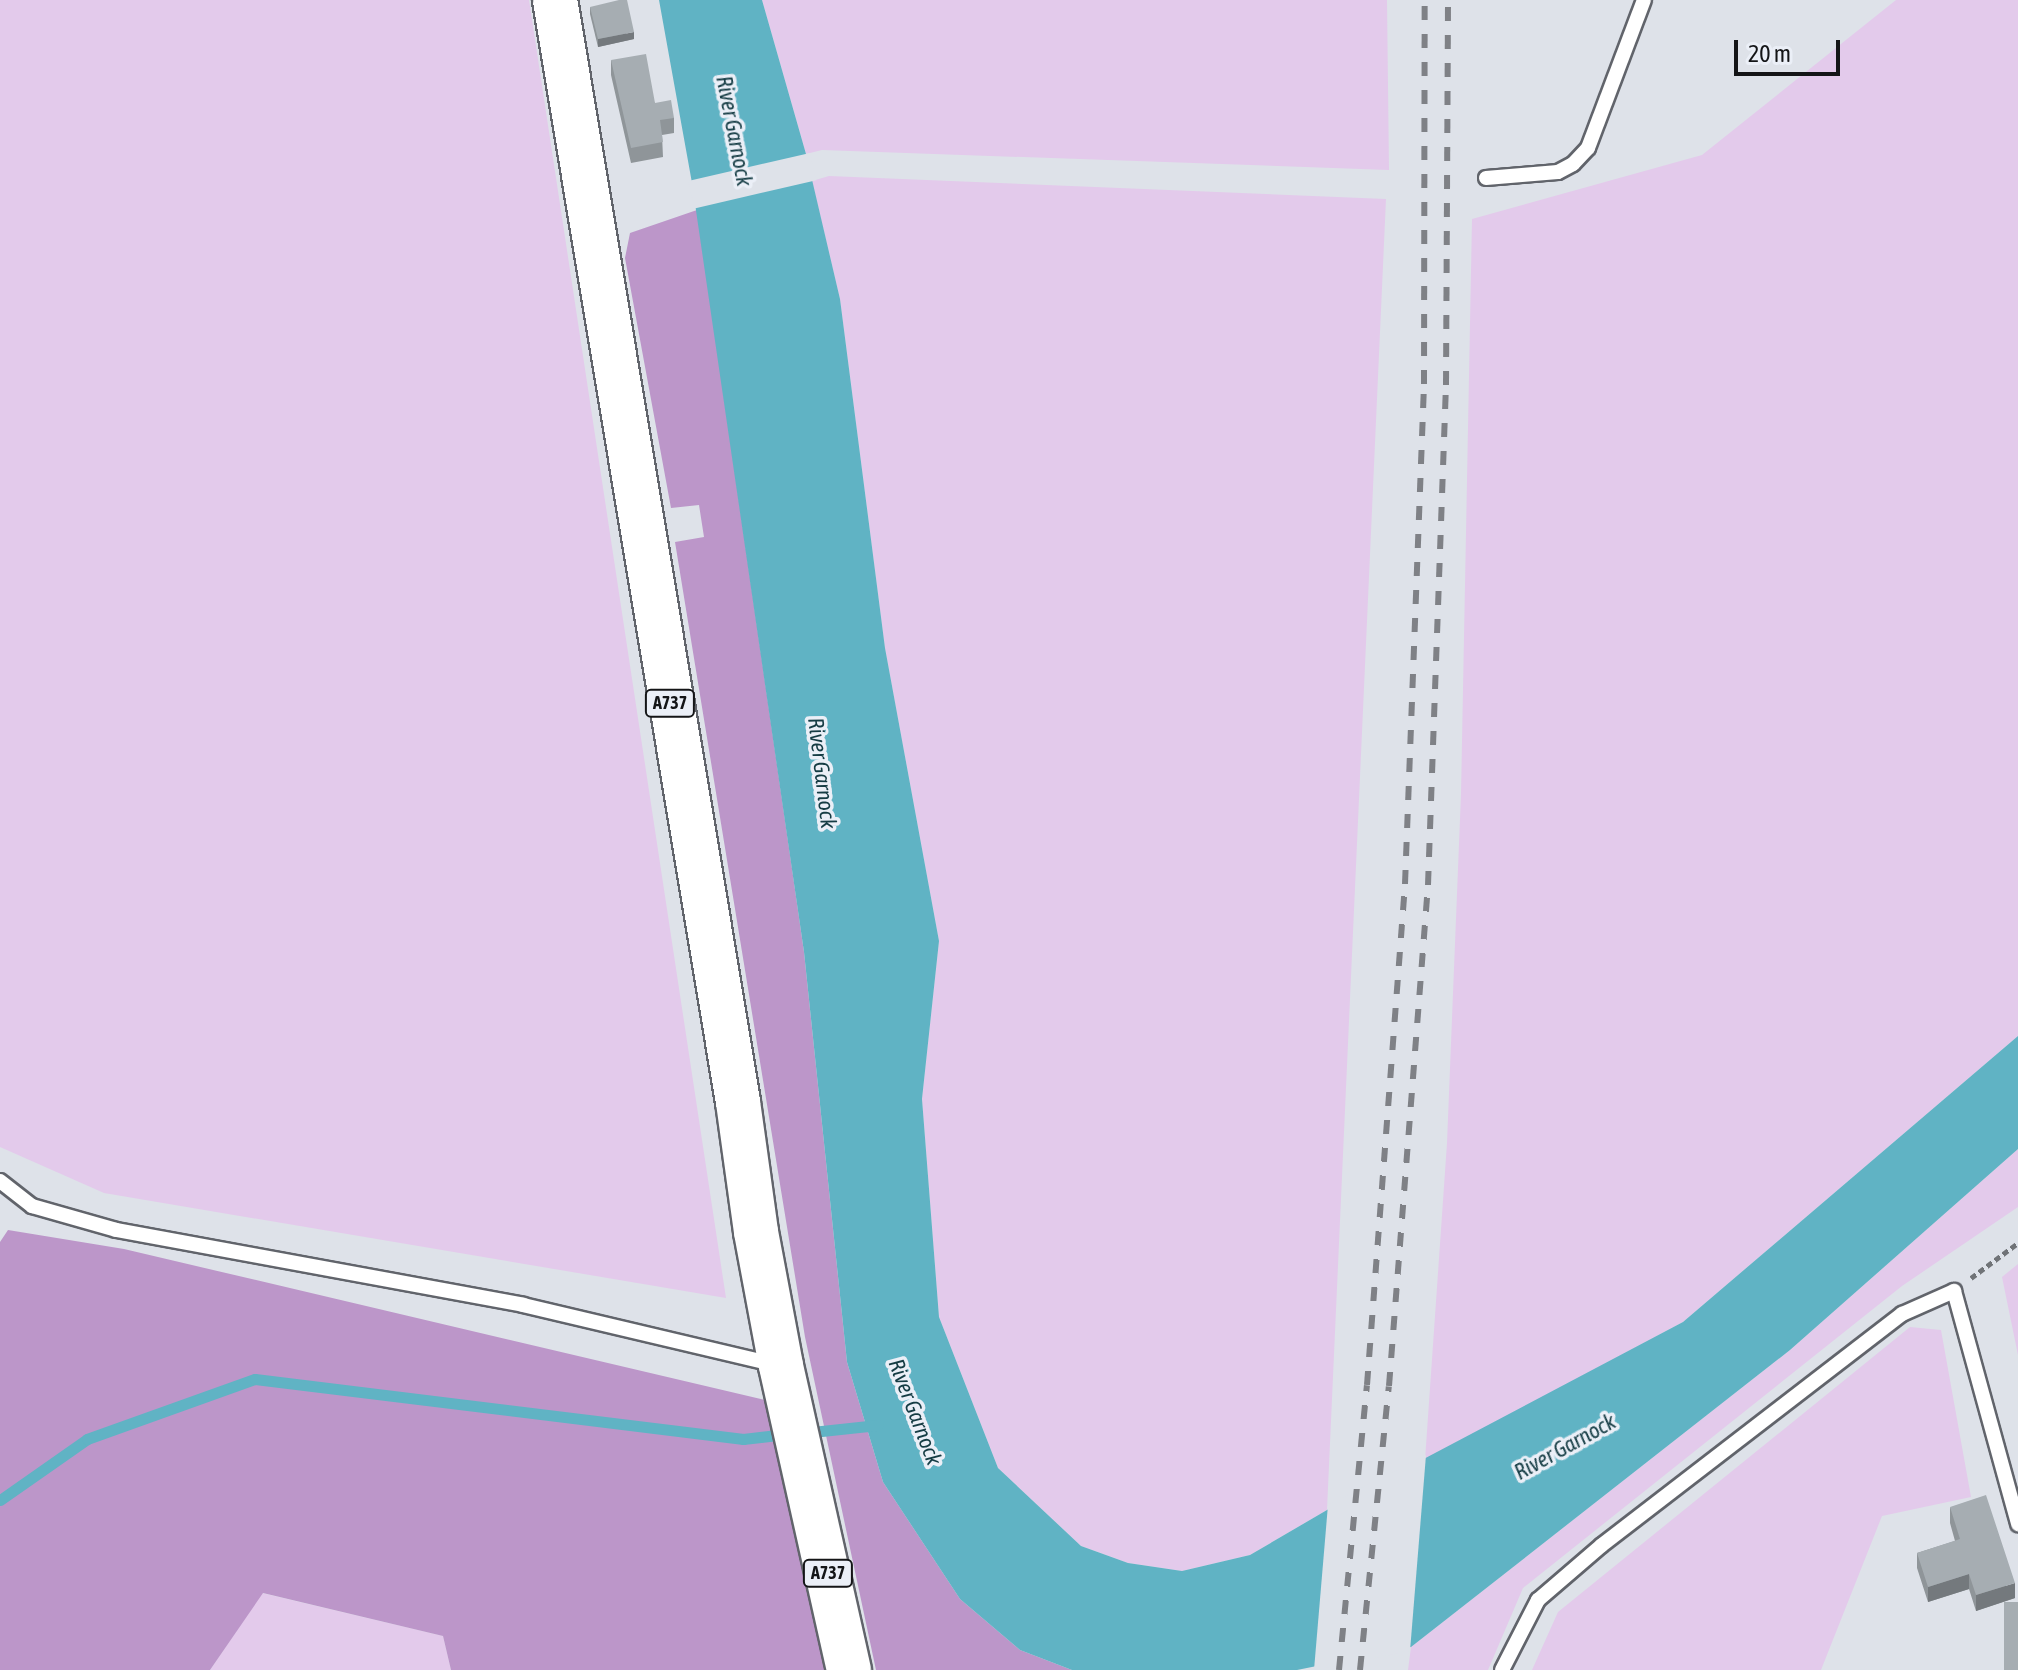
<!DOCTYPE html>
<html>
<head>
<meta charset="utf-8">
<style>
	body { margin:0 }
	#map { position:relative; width:2018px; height:1670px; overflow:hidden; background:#dee2e9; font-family:"Asap Condensed",sans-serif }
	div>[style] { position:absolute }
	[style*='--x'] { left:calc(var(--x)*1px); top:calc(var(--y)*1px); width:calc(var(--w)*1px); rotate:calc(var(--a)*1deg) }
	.green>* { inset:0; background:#e3caeb }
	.forest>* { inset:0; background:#bc96c9 }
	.water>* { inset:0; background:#60b3c4 }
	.pier>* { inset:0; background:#dee2e9; transform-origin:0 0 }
	.stream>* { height:11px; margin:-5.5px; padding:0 5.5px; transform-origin:5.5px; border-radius:5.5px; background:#60b3c4 }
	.path>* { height:5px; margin-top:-2.5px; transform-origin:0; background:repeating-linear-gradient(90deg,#707377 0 6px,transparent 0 10px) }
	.roads { filter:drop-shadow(2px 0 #61646b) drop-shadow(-2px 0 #61646b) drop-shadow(0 2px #61646b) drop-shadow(0 -2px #61646b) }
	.service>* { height:14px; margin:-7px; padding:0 7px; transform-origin:7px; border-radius:7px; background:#fff }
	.trunk>* { height:44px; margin:-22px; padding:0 22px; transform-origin:22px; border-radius:22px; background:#fff }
	.rail>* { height:6px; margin-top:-3px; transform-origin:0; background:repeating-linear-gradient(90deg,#7f8186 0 14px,transparent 0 28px) }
	.wall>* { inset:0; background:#8f9599 }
	.shaded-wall>* { inset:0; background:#74797d }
	.building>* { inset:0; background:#a6adb2; transform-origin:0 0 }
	span { translate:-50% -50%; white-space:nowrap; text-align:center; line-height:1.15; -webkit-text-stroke:7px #ebeff7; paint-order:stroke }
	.shield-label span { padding:2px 6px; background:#ebeff7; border:2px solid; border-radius:6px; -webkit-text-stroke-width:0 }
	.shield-label { font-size:18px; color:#141517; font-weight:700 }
	.water-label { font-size:22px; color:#153c44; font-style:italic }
	.scale { position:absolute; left:1734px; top:40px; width:106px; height:36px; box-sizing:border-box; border:4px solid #141517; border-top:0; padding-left:10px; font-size:24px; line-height:28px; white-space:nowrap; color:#141517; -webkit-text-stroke:6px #ebeff7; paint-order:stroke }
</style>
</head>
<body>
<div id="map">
	<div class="green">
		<div style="clip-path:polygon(0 0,529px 0,726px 1298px,104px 1193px,0 1147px)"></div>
		<div style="clip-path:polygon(762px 0,1387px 0,1389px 170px,822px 150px,806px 154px)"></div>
		<div style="clip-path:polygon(1896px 0,2018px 0,2018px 1036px,1683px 1322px,1425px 1460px,1447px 1143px,1461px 794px,1472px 219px,1702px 155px)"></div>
		<div style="clip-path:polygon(829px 176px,1386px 199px,1327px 1510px,1250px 1555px,1182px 1571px,1128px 1563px,1081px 1546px,998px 1468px,939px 1317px,922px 1099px,939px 941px,885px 648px,840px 299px,812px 181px)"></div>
		<div style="clip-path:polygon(2018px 1149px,2018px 1207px,1902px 1286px,1523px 1588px,1488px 1670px,1408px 1670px,1411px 1647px,1790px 1350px)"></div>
		<div style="clip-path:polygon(2018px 1264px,2018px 1355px,2002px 1277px)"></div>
		<div style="clip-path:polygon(1910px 1327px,1941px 1330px,1971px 1497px,1882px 1516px,1821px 1670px,1532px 1670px,1558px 1612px)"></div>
		<div style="clip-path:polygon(262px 1593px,443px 1636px,451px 1670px,210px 1670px)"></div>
	</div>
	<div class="forest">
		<div style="clip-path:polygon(697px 210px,804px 952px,847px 1362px,883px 1482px,960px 1599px,1020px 1650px,1072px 1670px,876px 1670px,805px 1337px,675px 542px,704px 537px,699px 505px,671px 508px,625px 258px,630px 233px)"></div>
		<div style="clip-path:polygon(8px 1230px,124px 1249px,765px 1400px,829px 1670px,451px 1670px,443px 1636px,263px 1593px,210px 1670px,0 1670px,0 1242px)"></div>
	</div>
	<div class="water">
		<div style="clip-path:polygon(659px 0,762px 0,806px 154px,840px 299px,885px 648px,939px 941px,922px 1099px,939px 1317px,998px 1468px,1081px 1546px,1128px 1563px,1182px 1571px,1250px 1555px,1327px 1510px,1683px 1322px,2018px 1036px,2018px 1149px,1790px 1350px,1411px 1647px,1297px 1670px,1072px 1670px,1020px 1650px,960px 1599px,883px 1482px,847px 1362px,804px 952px,692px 183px)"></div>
	</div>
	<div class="pier">
		<div style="left:810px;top:153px;width:28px;height:125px;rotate:77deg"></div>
		<div style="clip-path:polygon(1426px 1455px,1410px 1651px,1314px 1670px,1328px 1505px)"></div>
	</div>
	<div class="stream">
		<div style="--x:803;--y:1433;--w:75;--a:-6.1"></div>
		<div style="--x:0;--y:1500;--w:106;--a:-35"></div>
		<div style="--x:87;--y:1439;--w:178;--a:-19.7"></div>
		<div style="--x:255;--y:1379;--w:492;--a:7"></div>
		<div style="--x:743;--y:1439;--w:43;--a:-6.6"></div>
	</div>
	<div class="path">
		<div style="--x:1971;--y:1278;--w:59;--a:-36.7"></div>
	</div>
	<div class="roads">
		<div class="service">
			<div style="--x:1486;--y:178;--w:72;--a:-4.8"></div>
			<div style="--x:1558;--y:172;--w:17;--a:-28"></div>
			<div style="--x:1573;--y:164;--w:22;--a:-47"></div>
			<div style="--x:1588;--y:148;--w:158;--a:-69.3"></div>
			<div style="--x:0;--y:1181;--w:41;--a:38"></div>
			<div style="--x:32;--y:1206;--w:87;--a:15.9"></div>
			<div style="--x:116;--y:1230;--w:414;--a:10.4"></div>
			<div style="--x:523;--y:1305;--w:260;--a:13.3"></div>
			<div style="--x:1502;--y:1670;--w:79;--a:-62.8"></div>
			<div style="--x:1538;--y:1600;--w:84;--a:-40.7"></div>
			<div style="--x:1602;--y:1545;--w:379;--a:-37.6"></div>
			<div style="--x:1902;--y:1314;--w:57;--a:-23.9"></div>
			<div style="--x:1954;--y:1291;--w:242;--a:74.6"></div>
		</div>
		<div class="trunk">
			<div style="--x:555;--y:0;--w:1117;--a:80.57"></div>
			<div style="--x:738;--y:1102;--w:131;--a:82.1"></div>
			<div style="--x:756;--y:1232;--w:136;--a:79.4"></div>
			<div style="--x:781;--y:1366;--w:312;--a:77.4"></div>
		</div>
	</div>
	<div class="rail">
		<div style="--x:1339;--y:1670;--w:286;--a:-84.4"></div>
		<div style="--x:1367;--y:1385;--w:502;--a:-85.66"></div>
		<div style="--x:1405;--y:884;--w:500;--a:-87.82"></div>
		<div style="--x:1424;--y:384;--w:384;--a:-89.9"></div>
		<div style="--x:1360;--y:1670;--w:285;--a:-84.2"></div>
		<div style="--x:1389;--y:1386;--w:503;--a:-85.55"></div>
		<div style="--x:1428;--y:885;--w:500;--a:-87.94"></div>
		<div style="--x:1446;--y:385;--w:385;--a:-89.7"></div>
	</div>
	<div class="wall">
		<div style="clip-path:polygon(590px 7px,634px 39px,598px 47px,590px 14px)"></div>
		<div style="clip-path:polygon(611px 60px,655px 103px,674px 118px,674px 133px,662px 135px,663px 157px,631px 163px,611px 75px)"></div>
		<div style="clip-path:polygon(1950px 1507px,2015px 1598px,1976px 1611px,1969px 1589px,1928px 1602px,1917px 1568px,1917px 1553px,1955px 1541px,1950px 1523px)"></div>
	</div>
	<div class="shaded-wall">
		<div style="clip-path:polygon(634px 32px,634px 39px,598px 47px,598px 39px)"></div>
		<div style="clip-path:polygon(1969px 1574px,1969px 1589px,1928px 1602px,1928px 1587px)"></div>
		<div style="clip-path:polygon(2015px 1583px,2015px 1598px,1976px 1611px,1976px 1595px)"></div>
	</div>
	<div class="building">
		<div style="clip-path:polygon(619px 0,627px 0,634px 32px,598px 39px,590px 7px)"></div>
		<div style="clip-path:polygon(646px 54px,655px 103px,671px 100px,674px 118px,660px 120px,663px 142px,631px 148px,611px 60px)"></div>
		<div style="clip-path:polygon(1986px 1495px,2015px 1583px,1976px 1595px,1969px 1574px,1928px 1587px,1917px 1553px,1960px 1539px,1950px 1507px)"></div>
		<div style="left:2018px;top:1602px;width:68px;height:14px;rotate:90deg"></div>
	</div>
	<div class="shield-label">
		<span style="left:670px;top:703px">A737</span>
		<span style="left:828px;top:1573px">A737</span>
	</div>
	<div class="water-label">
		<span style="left:734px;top:131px;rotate:79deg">River Garnock</span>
		<span style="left:822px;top:773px;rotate:83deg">River Garnock</span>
		<span style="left:915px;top:1412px;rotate:69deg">River Garnock</span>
		<span style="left:1565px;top:1447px;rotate:-29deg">River Garnock</span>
	</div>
	<div class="scale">20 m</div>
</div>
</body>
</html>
